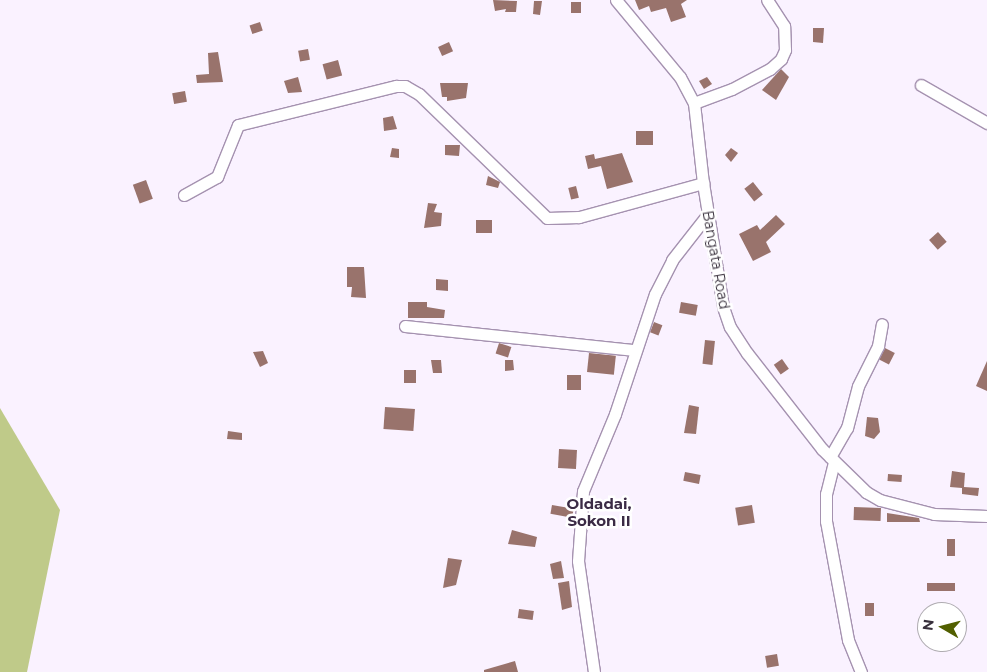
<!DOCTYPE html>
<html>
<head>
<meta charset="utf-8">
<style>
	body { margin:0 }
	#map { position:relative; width:987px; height:672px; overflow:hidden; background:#faf2ff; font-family:Montserrat,sans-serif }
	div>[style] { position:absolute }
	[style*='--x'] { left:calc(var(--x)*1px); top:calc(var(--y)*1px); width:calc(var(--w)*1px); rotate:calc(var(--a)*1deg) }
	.green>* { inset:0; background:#bfca89 }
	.building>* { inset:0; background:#99736c; transform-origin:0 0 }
	.roads { filter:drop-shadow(1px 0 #a592b0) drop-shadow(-1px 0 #a592b0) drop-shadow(0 1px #a592b0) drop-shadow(0 -1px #a592b0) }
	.minor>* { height:11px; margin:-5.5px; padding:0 5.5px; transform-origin:5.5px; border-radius:5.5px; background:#fff }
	span { translate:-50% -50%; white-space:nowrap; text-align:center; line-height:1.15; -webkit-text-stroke:5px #fff; paint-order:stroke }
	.street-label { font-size:14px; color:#372f3b }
	.neighbourhood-label { font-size:15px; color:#3b2b45; font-weight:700 }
	.north { position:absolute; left:917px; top:602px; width:50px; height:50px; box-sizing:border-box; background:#fff; border:1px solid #afacb1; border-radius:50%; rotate:278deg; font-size:14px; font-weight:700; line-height:20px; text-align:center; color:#372f3b }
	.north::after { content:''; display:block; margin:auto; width:18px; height:22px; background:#525f00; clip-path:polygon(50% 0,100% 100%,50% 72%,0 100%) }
</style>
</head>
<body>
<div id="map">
	<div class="green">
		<div style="clip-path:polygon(0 408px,60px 510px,27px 672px,0 672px)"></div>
	</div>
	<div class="building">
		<div style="clip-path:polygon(493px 0,517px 1px,516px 12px,505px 12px,506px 9px,495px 11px)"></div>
		<div style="clip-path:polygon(635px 0,687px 0,681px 4px,686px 17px,671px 22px,666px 8px,651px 12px,649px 6px,639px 10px)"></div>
		<div style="clip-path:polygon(534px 1px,542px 1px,540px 15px,533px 14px)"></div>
		<div style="left:571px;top:2px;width:10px;height:11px"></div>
		<div style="left:260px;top:22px;width:9px;height:11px;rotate:72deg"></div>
		<div style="clip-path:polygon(813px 28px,824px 28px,823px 43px,813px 42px)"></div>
		<div style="left:449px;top:42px;width:10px;height:12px;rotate:66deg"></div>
		<div style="left:308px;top:49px;width:11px;height:10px;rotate:80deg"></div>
		<div style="clip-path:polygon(218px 52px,223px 82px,197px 83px,196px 75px,209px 74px,208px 53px)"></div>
		<div style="left:338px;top:60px;width:16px;height:16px;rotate:75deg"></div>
		<div style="clip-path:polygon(781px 69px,789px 77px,776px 100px,762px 90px)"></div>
		<div style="clip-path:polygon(298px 77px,302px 92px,288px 93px,284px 81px)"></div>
		<div style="clip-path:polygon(707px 77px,712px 84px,704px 89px,699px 81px)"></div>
		<div style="clip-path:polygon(440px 83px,468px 83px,466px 98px,447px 101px,447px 97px,442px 97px)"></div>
		<div style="left:185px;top:91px;width:11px;height:13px;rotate:80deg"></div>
		<div style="clip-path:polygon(393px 116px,397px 129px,384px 131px,383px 118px)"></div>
		<div style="left:636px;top:131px;width:17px;height:14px"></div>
		<div style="clip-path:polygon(445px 145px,460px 145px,459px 156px,445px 155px)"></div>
		<div style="clip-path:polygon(392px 148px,399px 149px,399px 158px,390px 157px)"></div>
		<div style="clip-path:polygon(731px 148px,738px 153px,731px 162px,725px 155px)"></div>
		<div style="clip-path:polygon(622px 153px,633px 182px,607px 189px,601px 166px,588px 169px,585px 156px,594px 154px,595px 159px)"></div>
		<div style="clip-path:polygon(488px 176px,500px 182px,498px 188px,486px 185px)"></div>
		<div style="left:146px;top:180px;width:20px;height:14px;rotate:70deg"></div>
		<div style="left:753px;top:182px;width:16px;height:11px;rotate:52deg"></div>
		<div style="left:576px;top:186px;width:12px;height:8px;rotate:76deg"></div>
		<div style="clip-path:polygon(428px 203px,437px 204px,434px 212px,442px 213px,441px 226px,424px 228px)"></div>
		<div style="clip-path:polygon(776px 215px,785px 224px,766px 242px,771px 252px,753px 261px,739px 234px,757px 225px,760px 230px)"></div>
		<div style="left:492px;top:220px;width:13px;height:16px;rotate:90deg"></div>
		<div style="left:938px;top:232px;width:13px;height:12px;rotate:48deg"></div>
		<div style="clip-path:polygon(347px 267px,364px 267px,366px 298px,351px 297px,352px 287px,347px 287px)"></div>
		<div style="clip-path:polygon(436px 279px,448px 280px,448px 291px,436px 290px)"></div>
		<div style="clip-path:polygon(408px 302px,427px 302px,427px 307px,445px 310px,444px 318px,408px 318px)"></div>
		<div style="left:681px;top:302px;width:17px;height:11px;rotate:10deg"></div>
		<div style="left:654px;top:322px;width:9px;height:11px;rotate:21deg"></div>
		<div style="left:705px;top:340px;width:10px;height:24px;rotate:6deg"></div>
		<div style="left:499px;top:343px;width:13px;height:11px;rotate:18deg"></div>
		<div style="left:885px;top:348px;width:11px;height:13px;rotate:27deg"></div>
		<div style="clip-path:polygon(263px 351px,268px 363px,260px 367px,253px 352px)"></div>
		<div style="left:589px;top:353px;width:27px;height:19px;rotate:6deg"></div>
		<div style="left:782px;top:359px;width:12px;height:10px;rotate:55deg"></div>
		<div style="clip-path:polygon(431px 360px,441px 360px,442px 373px,433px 373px)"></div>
		<div style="clip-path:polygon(505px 360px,513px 360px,514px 370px,505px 371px)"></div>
		<div style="clip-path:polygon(987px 361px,987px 391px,976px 386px)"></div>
		<div style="left:404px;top:370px;width:12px;height:13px"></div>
		<div style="left:567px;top:375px;width:14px;height:15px"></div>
		<div style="clip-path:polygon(689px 405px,699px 407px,696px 434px,684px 433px)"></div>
		<div style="left:385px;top:407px;width:30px;height:22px;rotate:4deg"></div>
		<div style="clip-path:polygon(867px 417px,878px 418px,880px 432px,874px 439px,865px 436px)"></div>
		<div style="clip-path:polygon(228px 431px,242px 433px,242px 440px,227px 439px)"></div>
		<div style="left:559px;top:449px;width:18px;height:19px;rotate:3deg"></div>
		<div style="clip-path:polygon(952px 471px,965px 473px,964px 487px,979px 488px,978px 496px,962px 494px,962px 488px,950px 487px)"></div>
		<div style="left:685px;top:472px;width:16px;height:9px;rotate:11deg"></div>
		<div style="left:888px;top:474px;width:14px;height:7px;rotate:4deg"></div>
		<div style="left:552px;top:505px;width:22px;height:9px;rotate:10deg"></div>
		<div style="left:752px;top:505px;width:18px;height:17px;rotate:81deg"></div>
		<div style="left:854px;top:507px;width:27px;height:13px;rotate:2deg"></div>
		<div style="clip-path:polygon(887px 513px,919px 518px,920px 522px,887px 522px)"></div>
		<div style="clip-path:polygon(512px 530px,537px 537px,535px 547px,508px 544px)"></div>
		<div style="left:947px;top:539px;width:8px;height:17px"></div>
		<div style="clip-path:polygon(448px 558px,462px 560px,456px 585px,443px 588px)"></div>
		<div style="clip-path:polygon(561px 561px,564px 578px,553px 579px,550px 564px)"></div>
		<div style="clip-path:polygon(569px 581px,572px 607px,562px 610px,558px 583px)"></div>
		<div style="left:927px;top:583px;width:28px;height:8px"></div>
		<div style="left:865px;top:603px;width:9px;height:13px"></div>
		<div style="left:519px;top:609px;width:15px;height:9px;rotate:8deg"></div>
		<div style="left:777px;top:654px;width:12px;height:12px;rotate:81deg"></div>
		<div style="clip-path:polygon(515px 661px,518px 672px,484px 672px,484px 670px)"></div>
	</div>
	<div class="roads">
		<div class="minor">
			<div style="--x:616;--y:0;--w:100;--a:50.3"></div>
			<div style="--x:680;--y:77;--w:30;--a:62"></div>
			<div style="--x:694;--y:103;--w:81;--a:83.6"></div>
			<div style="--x:703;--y:183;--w:126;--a:80.8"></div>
			<div style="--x:723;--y:307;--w:21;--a:71"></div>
			<div style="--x:730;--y:327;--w:31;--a:57"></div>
			<div style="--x:747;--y:353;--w:122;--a:52"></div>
			<div style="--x:822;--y:449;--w:62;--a:44.3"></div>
			<div style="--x:866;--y:492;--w:16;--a:30"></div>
			<div style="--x:880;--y:500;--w:56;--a:14.5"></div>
			<div style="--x:934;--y:514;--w:53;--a:2.2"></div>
			<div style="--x:921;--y:85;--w:76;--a:29.9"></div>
			<div style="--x:694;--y:103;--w:40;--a:-20.2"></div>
			<div style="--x:732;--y:89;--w:43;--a:-27.8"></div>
			<div style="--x:770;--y:69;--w:15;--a:-42"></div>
			<div style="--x:781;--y:59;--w:10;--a:-66"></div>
			<div style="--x:785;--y:50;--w:24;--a:-92"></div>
			<div style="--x:784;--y:26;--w:31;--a:-123"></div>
			<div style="--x:184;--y:195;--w:38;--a:-29"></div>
			<div style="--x:217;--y:177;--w:56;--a:-68"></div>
			<div style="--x:238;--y:125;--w:163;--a:-13.9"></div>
			<div style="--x:396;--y:86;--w:9;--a:0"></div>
			<div style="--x:405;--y:86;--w:16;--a:30"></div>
			<div style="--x:419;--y:94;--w:178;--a:44.1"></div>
			<div style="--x:547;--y:218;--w:32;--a:-2"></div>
			<div style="--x:579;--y:217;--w:129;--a:-15.3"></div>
			<div style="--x:405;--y:326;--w:231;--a:6"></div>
			<div style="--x:830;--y:457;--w:34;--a:-60"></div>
			<div style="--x:847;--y:428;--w:43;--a:-75.3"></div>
			<div style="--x:858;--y:386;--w:45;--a:-63.4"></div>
			<div style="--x:878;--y:346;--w:22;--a:-80"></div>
			<div style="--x:834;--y:462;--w:33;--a:104"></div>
			<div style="--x:826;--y:494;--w:27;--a:90"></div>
			<div style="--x:826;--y:521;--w:121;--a:79.5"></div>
			<div style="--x:848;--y:640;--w:35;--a:68"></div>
			<div style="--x:594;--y:672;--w:112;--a:-98.2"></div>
			<div style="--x:578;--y:561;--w:70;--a:-85.9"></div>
			<div style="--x:583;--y:491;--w:83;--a:-67.4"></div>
			<div style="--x:615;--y:414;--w:126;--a:-71.6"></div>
			<div style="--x:655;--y:294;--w:38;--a:-63"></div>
			<div style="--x:672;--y:260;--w:58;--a:-52"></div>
		</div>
	</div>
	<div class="street-label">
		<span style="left:716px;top:260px;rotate:80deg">Bangata Road</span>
	</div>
	<div class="neighbourhood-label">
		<span style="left:599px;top:512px">Oldadai,<br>Sokon II</span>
	</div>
	<div class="north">N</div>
</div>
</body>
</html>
